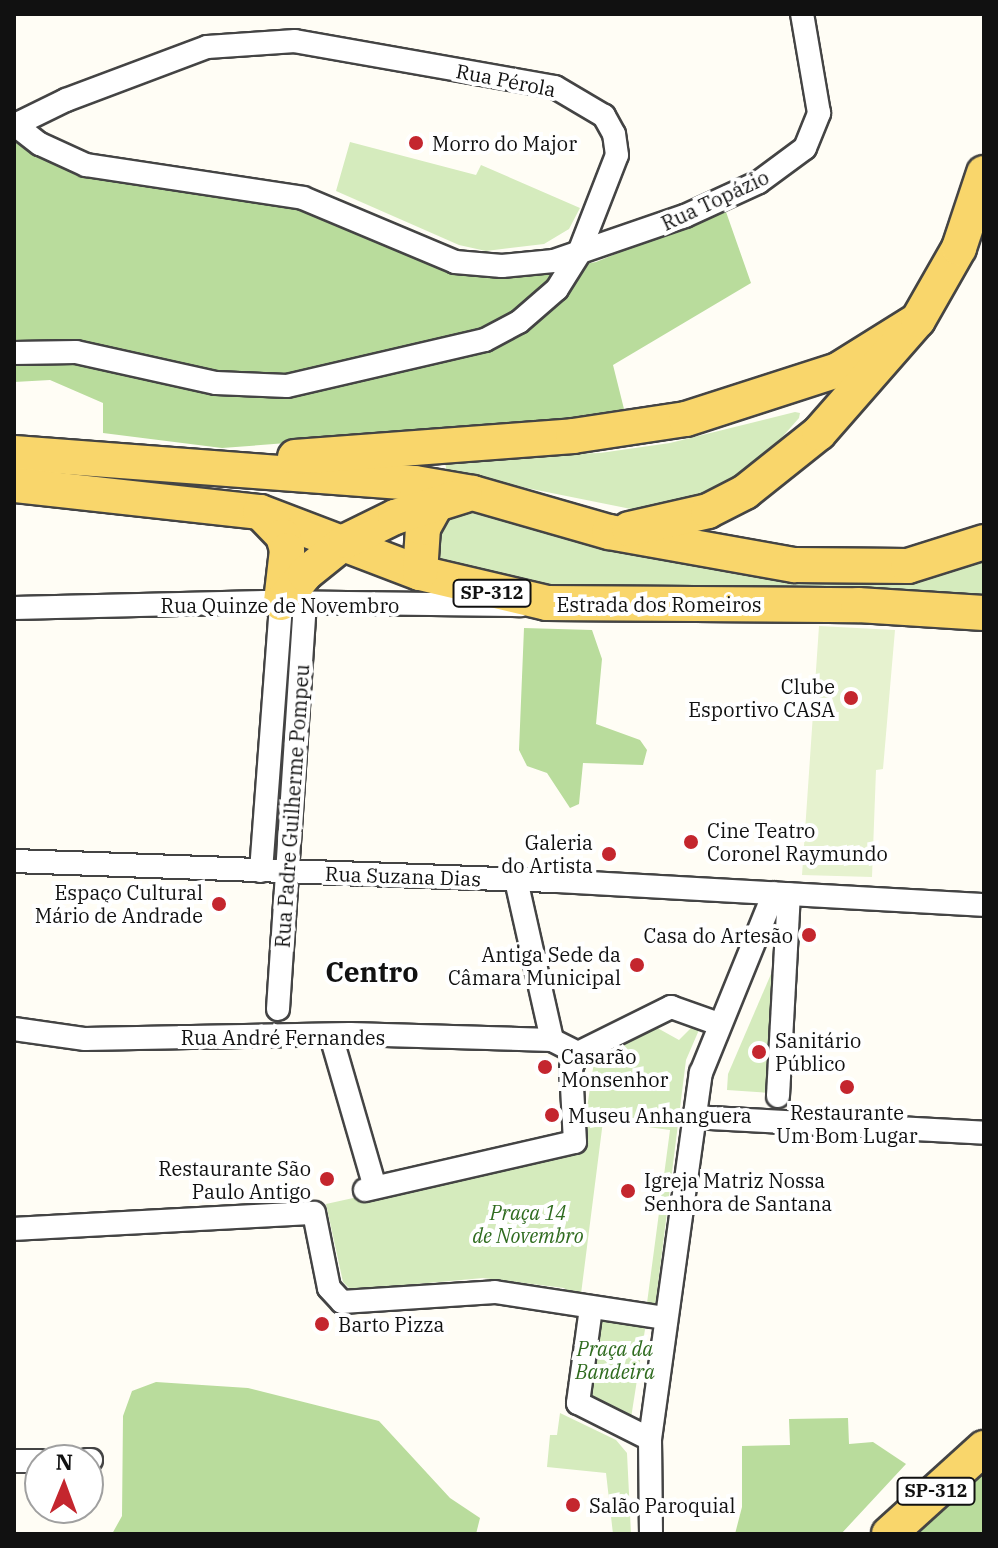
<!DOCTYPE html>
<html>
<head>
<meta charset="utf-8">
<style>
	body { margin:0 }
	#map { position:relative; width:998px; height:1548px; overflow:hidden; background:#fffdf5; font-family:"IBM Plex Serif",serif }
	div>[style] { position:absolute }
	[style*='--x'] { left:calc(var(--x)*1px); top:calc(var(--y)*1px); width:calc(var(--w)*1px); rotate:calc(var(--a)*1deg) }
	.green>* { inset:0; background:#d5ebbd }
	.forest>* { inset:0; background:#b9dc9c }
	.pitch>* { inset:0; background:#e6f2cf }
	.roads { filter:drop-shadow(2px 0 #444) drop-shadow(-2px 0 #444) drop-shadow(0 2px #444) drop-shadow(0 -2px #444) }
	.minor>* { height:22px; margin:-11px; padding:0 11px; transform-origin:11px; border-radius:11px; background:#fff }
	.primary>* { height:34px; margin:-17px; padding:0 17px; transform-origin:17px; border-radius:17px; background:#f9d66b }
	.dots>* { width:22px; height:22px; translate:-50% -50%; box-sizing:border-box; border:4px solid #fff; border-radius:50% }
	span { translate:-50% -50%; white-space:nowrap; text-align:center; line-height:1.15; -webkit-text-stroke:8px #fff; paint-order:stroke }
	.shield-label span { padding:2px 6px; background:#fff; border:2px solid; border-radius:6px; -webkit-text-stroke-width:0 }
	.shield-label { font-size:18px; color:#111; font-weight:700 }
	.street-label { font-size:20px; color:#111 }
	.poi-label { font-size:20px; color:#111 }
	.left { translate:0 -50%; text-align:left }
	.right { translate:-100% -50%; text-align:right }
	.park-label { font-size:20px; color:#2f6b1f; font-style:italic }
	.district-label { font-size:28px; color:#111; font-weight:700 }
	.frame { position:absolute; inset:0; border:16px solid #111; pointer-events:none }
	.north { position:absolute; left:24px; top:1444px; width:80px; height:80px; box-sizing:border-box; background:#fff; border:2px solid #a0a0a0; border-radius:50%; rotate:1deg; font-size:22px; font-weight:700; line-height:32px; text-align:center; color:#111 }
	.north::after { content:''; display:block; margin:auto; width:28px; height:36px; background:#c4262e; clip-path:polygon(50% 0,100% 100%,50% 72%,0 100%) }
</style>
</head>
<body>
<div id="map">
	<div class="green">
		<div style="clip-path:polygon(350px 142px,476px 175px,481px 165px,580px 208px,569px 229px,544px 244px,486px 251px,459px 245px,336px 191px)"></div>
		<div style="clip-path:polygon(795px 412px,800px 413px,799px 418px,777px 443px,717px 493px,641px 511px,447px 472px,445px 463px,451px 458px,600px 453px,670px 443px)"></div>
		<div style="clip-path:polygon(465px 511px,597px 545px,984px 552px,984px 599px,564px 592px,439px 564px,430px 546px,445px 513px)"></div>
		<div style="clip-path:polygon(771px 974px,777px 976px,770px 1093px,727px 1090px,728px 1074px)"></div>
		<div style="clip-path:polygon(evenodd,698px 1021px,702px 1023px,686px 1060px,655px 1308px,580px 1300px,564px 1288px,483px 1278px,351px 1290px,343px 1282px,326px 1204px,581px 1148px,595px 1055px,652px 1025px,679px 1040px,698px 1021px,603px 1121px,670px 1130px,647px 1303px,581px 1294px,603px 1121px)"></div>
		<div style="clip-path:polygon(597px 1315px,646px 1323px,631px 1418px,585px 1396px)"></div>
		<div style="clip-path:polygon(560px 1413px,616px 1440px,627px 1453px,631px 1534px,613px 1534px,606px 1473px,547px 1467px,550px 1435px,557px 1435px)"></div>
	</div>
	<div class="forest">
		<div style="clip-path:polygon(14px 141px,66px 169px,265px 194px,454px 270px,538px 273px,596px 262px,725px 209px,751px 283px,613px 365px,626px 417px,222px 448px,103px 433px,103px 403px,50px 380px,14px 382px)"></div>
		<div style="clip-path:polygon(524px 628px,592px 630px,602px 659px,596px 724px,640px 740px,647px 750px,643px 765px,583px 763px,579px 804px,570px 808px,547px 773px,527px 766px,519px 750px)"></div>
		<div style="clip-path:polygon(156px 1382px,248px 1388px,379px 1421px,450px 1498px,480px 1518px,476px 1534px,112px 1534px,122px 1516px,123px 1416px,132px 1391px)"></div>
		<div style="clip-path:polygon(848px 1418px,849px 1444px,873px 1442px,906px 1464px,841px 1534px,735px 1534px,742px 1507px,742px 1446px,790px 1445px,789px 1419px)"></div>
		<div style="clip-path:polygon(984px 1472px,984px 1534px,916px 1534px)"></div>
	</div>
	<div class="pitch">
		<div style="clip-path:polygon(819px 626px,895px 630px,883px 769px,876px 770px,872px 877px,802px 875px)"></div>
	</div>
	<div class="roads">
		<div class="minor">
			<div style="--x:14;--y:124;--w:33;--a:38"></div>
			<div style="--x:40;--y:144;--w:51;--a:24.5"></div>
			<div style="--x:86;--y:165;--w:219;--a:8.6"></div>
			<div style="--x:303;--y:198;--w:165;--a:22.8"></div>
			<div style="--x:455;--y:262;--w:47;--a:4.9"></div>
			<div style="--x:502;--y:266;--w:52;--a:-5.5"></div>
			<div style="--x:554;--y:261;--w:139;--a:-19"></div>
			<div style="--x:685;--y:216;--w:81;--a:-24.7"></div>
			<div style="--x:759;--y:182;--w:57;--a:-36.5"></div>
			<div style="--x:805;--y:148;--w:38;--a:-68"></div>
			<div style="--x:819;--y:113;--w:100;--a:-99.7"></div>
			<div style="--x:14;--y:353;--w:62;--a:-0.9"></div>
			<div style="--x:76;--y:352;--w:143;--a:12.5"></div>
			<div style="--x:216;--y:383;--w:71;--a:2.4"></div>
			<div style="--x:287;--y:386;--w:203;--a:-13.1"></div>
			<div style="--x:485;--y:340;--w:38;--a:-28"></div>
			<div style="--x:519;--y:322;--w:50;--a:-41"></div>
			<div style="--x:557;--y:289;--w:40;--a:-58"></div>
			<div style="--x:578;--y:255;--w:107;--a:-68.7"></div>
			<div style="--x:617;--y:155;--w:21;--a:-98"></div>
			<div style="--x:614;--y:134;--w:21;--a:-119"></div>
			<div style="--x:604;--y:116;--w:57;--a:-149.4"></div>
			<div style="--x:555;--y:87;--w:264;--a:-170"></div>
			<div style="--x:295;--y:41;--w:88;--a:176.1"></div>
			<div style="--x:207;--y:47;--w:151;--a:159.4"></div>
			<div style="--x:66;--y:100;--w:57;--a:153.9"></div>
			<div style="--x:14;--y:608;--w:250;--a:-1.4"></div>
			<div style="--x:264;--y:602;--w:257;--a:0.7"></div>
			<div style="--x:14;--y:861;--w:541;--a:2.12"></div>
			<div style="--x:555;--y:881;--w:430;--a:3.2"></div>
			<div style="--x:261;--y:871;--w:269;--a:-85.7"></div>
			<div style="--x:516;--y:880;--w:164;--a:77.3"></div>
			<div style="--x:278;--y:1009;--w:407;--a:-86.2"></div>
			<div style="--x:14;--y:1029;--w:72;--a:8"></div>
			<div style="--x:85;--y:1039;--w:265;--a:-1.1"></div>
			<div style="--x:350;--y:1034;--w:202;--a:1.7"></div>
			<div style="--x:552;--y:1040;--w:29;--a:27"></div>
			<div style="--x:331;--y:1036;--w:157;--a:73.8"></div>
			<div style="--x:778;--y:1096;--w:202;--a:-86.9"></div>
			<div style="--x:693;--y:1117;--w:291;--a:3.1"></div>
			<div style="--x:365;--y:1190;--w:215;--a:-12.9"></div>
			<div style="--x:575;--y:1142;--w:74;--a:-93.1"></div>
			<div style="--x:571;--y:1068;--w:17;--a:-65"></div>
			<div style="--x:578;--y:1053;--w:104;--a:-26.3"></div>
			<div style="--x:671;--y:1007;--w:51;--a:19.5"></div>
			<div style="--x:14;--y:1229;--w:300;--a:-3.1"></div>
			<div style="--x:314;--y:1213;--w:76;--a:78.7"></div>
			<div style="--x:329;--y:1288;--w:19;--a:47"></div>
			<div style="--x:342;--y:1302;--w:153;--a:-3.7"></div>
			<div style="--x:495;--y:1292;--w:171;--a:8.7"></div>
			<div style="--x:591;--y:1308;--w:96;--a:97.8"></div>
			<div style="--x:578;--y:1403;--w:80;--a:26.6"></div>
			<div style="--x:87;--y:1460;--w:4;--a:0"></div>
			<div style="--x:14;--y:1461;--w:26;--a:0"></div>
			<div style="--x:651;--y:1534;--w:95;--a:-90.6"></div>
			<div style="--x:650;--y:1439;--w:370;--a:-82.1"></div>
			<div style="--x:701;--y:1073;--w:194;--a:-67.9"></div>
		</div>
		<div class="primary">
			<div style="--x:14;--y:453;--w:402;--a:4.3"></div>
			<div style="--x:415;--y:483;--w:59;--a:9.8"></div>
			<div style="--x:473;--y:493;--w:141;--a:16"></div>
			<div style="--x:609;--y:532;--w:189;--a:10.1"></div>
			<div style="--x:795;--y:565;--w:113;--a:0.5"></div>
			<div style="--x:908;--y:566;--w:80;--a:-17.5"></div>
			<div style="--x:295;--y:457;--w:279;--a:-4.3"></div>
			<div style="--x:573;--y:436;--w:114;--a:-8.6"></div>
			<div style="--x:686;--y:419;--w:160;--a:-17.9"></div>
			<div style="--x:838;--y:370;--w:94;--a:-32"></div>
			<div style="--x:14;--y:485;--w:247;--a:6.3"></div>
			<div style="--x:260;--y:512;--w:171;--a:20.9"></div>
			<div style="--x:420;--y:573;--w:130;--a:13.3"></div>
			<div style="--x:547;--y:603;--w:311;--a:0.4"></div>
			<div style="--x:858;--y:605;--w:126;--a:3.6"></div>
			<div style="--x:260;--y:512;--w:33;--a:46"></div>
			<div style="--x:283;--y:536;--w:15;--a:74"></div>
			<div style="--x:287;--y:550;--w:52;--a:96.6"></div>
			<div style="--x:629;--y:529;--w:81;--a:-12.8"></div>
			<div style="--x:708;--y:511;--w:42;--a:-27.2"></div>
			<div style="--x:745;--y:492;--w:95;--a:-38.6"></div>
			<div style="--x:819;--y:433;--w:150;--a:-48.8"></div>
			<div style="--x:918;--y:320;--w:83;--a:-60.3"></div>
			<div style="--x:959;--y:248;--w:79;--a:-71.6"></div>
			<div style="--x:420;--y:573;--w:45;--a:-86.2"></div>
			<div style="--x:423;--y:528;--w:29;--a:-61"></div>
			<div style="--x:281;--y:603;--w:38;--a:-50"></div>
			<div style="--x:305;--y:574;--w:53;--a:-38.8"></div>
			<div style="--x:346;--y:541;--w:55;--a:-26.1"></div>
			<div style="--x:395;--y:517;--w:73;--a:-17.4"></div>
			<div style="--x:889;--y:1534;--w:128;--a:-42.2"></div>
		</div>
	</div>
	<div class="dots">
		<div style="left:416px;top:143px;background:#c4262e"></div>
		<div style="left:851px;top:698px;background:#c4262e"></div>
		<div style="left:691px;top:842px;background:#c4262e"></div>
		<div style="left:609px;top:854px;background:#c4262e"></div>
		<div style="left:219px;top:904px;background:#c4262e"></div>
		<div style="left:809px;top:935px;background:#c4262e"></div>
		<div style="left:637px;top:965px;background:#c4262e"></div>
		<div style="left:759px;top:1052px;background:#c4262e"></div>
		<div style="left:545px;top:1067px;background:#c4262e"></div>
		<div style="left:847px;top:1087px;background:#c4262e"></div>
		<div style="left:552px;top:1115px;background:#c4262e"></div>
		<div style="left:327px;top:1179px;background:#c4262e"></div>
		<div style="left:628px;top:1191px;background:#c4262e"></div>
		<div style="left:322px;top:1324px;background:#c4262e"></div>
		<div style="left:573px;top:1505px;background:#c4262e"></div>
	</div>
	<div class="shield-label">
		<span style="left:492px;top:593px">SP-312</span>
		<span style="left:936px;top:1491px">SP-312</span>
	</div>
	<div class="street-label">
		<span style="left:506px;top:80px;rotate:11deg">Rua Pérola</span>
		<span style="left:715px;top:200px;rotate:-25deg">Rua Topázio</span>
		<span style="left:659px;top:604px">Estrada dos Romeiros</span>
		<span style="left:280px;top:605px">Rua Quinze de Novembro</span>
		<span style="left:292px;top:806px;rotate:-86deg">Rua Padre Guilherme Pompeu</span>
		<span style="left:403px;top:876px;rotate:2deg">Rua Suzana Dias</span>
		<span style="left:283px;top:1037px">Rua André Fernandes</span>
	</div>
	<div class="poi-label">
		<span class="left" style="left:432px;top:143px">Morro do Major</span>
		<span class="right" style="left:835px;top:698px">Clube<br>Esportivo CASA</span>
		<span class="left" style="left:707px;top:842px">Cine Teatro<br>Coronel Raymundo</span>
		<span class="right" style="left:593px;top:854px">Galeria<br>do Artista</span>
		<span class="right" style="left:203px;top:904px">Espaço Cultural<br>Mário de Andrade</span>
		<span class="right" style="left:793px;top:935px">Casa do Artesão</span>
		<span class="right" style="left:621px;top:966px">Antiga Sede da<br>Câmara Municipal</span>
		<span class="left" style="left:775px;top:1052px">Sanitário<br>Público</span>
		<span class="left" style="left:561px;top:1068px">Casarão<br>Monsenhor</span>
		<span style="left:847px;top:1124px">Restaurante<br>Um Bom Lugar</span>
		<span class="left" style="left:568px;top:1115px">Museu Anhanguera</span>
		<span class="right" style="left:311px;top:1180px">Restaurante São<br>Paulo Antigo</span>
		<span class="left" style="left:644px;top:1192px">Igreja Matriz Nossa<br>Senhora de Santana</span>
		<span class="left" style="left:338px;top:1324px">Barto Pizza</span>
		<span class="left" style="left:589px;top:1505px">Salão Paroquial</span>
	</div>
	<div class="park-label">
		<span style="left:528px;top:1224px">Praça 14<br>de Novembro</span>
		<span style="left:615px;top:1360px">Praça da<br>Bandeira</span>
	</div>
	<div class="district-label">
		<span style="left:372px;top:972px">Centro</span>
	</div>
	<div class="frame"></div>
	<div class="north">N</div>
</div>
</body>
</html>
